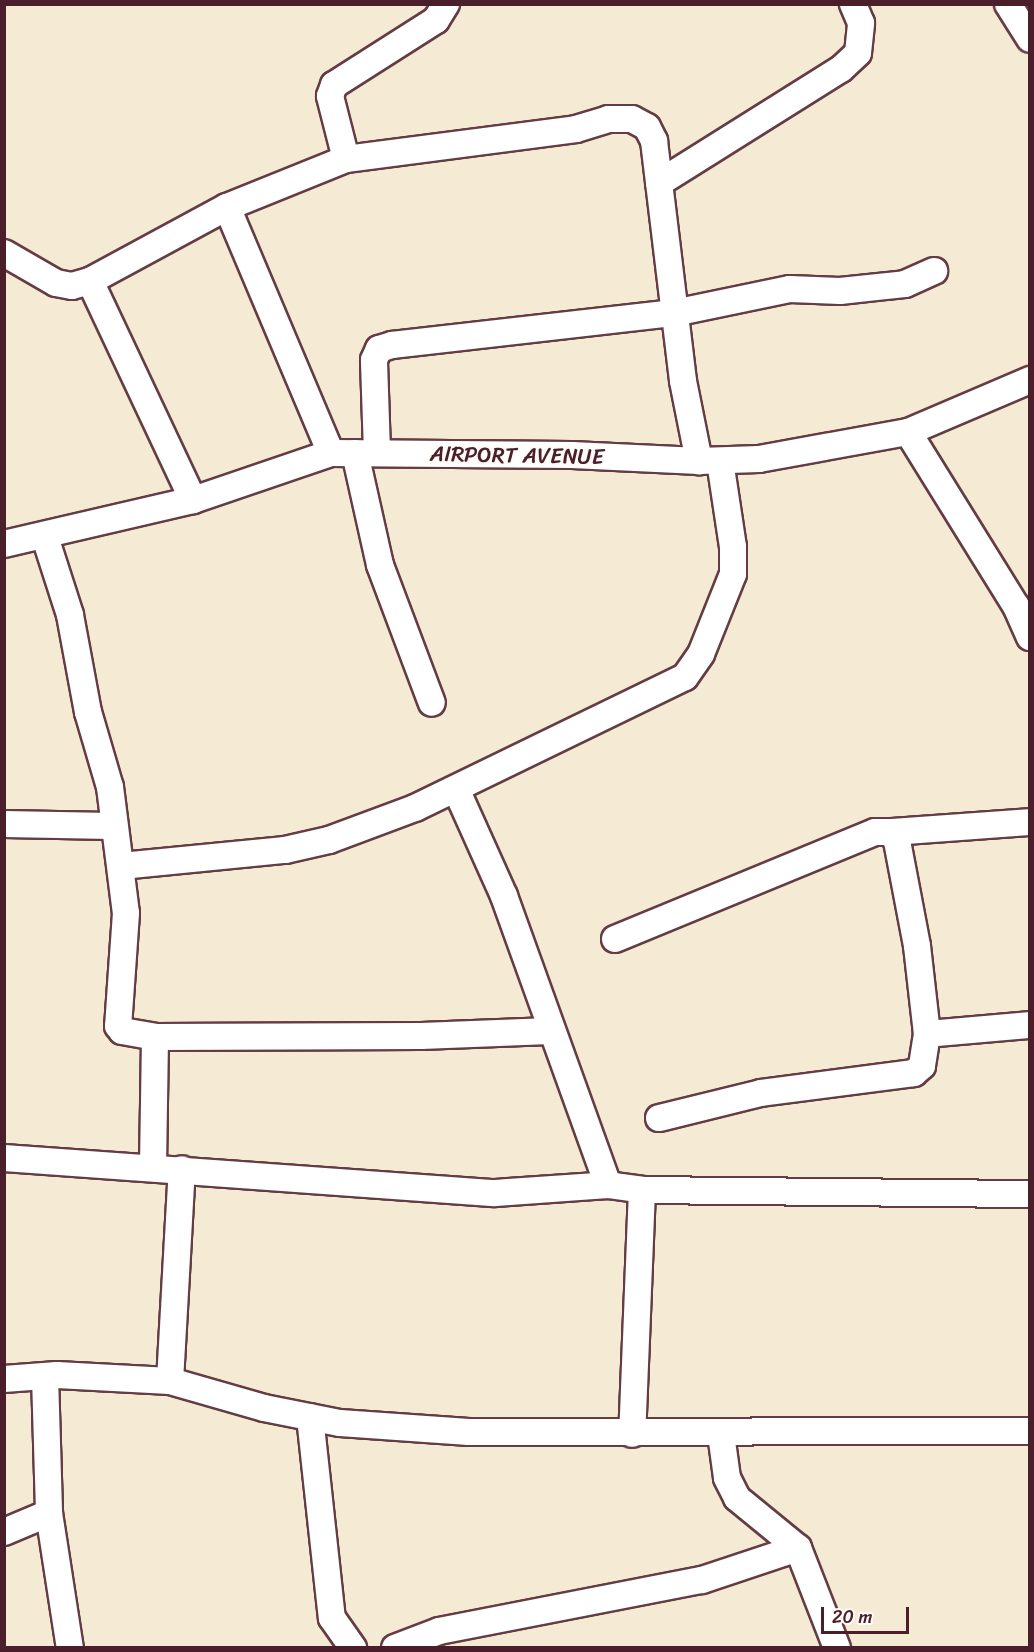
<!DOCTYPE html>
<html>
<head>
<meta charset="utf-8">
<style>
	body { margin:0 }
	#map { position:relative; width:1034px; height:1652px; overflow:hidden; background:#f5ead4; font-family:Sriracha,sans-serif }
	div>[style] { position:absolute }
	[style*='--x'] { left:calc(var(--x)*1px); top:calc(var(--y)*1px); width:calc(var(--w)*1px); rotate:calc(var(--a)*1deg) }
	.roads { filter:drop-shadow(2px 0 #643d44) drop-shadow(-2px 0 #643d44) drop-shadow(0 2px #643d44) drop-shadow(0 -2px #643d44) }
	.minor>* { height:26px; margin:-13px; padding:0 13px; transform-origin:13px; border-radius:13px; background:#fff }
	span { translate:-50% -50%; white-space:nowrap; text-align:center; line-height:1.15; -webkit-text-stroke:5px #fdfcf7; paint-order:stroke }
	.street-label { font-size:22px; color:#4a1f2b }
	.frame { position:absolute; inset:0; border:6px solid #4a1f2b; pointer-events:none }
	.scale { position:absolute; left:821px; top:1607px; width:88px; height:27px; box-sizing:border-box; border:3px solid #4a1f2b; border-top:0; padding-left:8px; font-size:18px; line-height:21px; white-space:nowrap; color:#4a1f2b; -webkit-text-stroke:4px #fdfcf7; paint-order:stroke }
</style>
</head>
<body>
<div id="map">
	<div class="roads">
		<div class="minor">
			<div style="--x:1008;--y:4;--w:41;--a:57.8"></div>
			<div style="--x:346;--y:159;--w:65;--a:-104.3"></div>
			<div style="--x:330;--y:96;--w:12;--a:-70"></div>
			<div style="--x:334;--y:85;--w:121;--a:-32.5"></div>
			<div style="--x:436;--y:20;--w:19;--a:-58"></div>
			<div style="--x:659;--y:183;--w:215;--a:-32.1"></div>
			<div style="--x:841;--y:69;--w:23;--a:-43"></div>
			<div style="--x:858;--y:53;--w:30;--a:-84"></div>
			<div style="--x:861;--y:23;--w:21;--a:-113"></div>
			<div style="--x:227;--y:207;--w:267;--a:67.1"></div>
			<div style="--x:4;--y:253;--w:60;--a:30"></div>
			<div style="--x:56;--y:283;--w:16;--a:11"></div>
			<div style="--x:72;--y:286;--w:19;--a:-16"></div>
			<div style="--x:90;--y:281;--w:156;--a:-28.4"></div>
			<div style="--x:227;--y:207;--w:128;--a:-22"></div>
			<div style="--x:346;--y:159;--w:232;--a:-7.4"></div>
			<div style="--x:576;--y:129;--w:34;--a:-17"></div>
			<div style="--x:608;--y:119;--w:24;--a:0"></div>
			<div style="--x:632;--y:119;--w:17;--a:28"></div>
			<div style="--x:647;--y:127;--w:16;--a:63"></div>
			<div style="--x:654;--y:141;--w:242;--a:83.1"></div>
			<div style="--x:683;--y:381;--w:82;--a:78.7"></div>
			<div style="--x:90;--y:281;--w:242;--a:64.8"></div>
			<div style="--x:908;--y:432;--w:205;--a:58.2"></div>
			<div style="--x:1016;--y:606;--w:34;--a:66"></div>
			<div style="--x:377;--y:452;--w:92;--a:-91.9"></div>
			<div style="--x:374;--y:360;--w:12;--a:-66"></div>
			<div style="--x:379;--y:349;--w:14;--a:-17"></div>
			<div style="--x:392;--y:345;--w:284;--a:-6.5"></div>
			<div style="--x:674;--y:313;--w:118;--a:-11.7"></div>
			<div style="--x:790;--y:289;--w:50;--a:2.3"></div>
			<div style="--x:840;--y:291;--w:65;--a:-6.1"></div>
			<div style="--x:905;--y:284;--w:32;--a:-24"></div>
			<div style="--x:355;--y:453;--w:115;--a:77.4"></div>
			<div style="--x:380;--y:565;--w:147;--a:69.4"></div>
			<div style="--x:45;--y:537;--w:82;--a:72.2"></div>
			<div style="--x:70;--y:615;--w:99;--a:79.5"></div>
			<div style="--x:88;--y:712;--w:78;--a:73.7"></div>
			<div style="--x:110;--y:787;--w:127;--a:82.8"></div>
			<div style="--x:126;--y:913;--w:113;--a:94"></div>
			<div style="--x:118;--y:1026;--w:6;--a:51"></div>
			<div style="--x:122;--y:1031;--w:34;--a:10"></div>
			<div style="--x:155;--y:1037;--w:266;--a:-0.2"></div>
			<div style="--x:421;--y:1036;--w:129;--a:-2.2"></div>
			<div style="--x:4;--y:544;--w:194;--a:-13.1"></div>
			<div style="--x:193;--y:500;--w:146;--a:-18.8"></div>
			<div style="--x:331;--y:453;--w:241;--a:0.5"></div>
			<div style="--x:572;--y:455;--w:127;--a:2.7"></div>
			<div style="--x:699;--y:461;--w:60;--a:-1.9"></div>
			<div style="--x:759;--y:459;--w:151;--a:-10.3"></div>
			<div style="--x:908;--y:432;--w:133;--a:-23.1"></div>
			<div style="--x:456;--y:789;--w:117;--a:65.8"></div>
			<div style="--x:504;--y:896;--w:307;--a:70.2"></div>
			<div style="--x:4;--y:824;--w:108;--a:1.1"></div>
			<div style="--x:891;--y:832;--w:139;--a:-4.1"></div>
			<div style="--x:121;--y:866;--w:165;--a:-5.6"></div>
			<div style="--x:285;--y:850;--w:45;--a:-12.8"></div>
			<div style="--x:329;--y:840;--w:92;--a:-20.4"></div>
			<div style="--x:415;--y:808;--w:300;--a:-25.9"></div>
			<div style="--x:685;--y:677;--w:28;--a:-55"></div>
			<div style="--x:701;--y:654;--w:86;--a:-68.2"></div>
			<div style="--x:733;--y:574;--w:27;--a:-90"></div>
			<div style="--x:733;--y:547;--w:87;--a:-98.6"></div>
			<div style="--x:615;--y:939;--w:281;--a:-22.4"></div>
			<div style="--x:875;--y:832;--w:16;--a:0"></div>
			<div style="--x:891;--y:832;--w:11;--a:56"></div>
			<div style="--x:897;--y:841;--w:107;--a:79.2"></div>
			<div style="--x:917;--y:946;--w:89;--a:83.5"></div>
			<div style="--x:927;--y:1034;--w:32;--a:99"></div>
			<div style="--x:922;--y:1066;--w:11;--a:139"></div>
			<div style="--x:914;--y:1073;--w:154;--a:172.6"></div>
			<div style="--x:761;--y:1093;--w:105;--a:166.2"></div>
			<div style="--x:927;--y:1034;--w:103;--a:-5"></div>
			<div style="--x:4;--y:1158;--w:492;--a:4.1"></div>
			<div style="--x:495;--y:1193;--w:113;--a:-4"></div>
			<div style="--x:608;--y:1185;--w:34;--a:8"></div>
			<div style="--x:642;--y:1190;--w:244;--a:92.3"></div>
			<div style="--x:153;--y:1166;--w:129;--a:-89.1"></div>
			<div style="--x:642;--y:1190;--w:388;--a:0.6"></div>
			<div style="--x:45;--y:1376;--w:137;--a:88.3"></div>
			<div style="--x:49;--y:1513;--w:137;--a:81.2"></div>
			<div style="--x:4;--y:1379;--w:53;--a:-4.3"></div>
			<div style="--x:57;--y:1375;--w:113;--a:3"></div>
			<div style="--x:170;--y:1381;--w:98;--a:16"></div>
			<div style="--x:264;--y:1408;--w:77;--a:11.2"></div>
			<div style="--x:340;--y:1423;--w:129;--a:4"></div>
			<div style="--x:469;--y:1432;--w:561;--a:-0.1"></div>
			<div style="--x:170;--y:1381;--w:212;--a:-86.8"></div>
			<div style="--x:310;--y:1417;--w:202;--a:83.8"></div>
			<div style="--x:332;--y:1618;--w:37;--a:55"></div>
			<div style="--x:721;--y:1434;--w:44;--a:82.2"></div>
			<div style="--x:727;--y:1478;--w:22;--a:63"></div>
			<div style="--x:737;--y:1498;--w:79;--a:39.3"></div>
			<div style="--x:798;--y:1548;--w:107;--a:68.7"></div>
			<div style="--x:4;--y:1532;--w:49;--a:-22.9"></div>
			<div style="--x:395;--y:1648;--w:47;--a:-21.1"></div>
			<div style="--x:439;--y:1631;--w:268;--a:-11"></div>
			<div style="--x:702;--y:1580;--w:101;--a:-18.4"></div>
		</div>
	</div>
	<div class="street-label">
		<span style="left:517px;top:455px;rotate:1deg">AIRPORT AVENUE</span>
	</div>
	<div class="frame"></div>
	<div class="scale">20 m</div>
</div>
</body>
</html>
